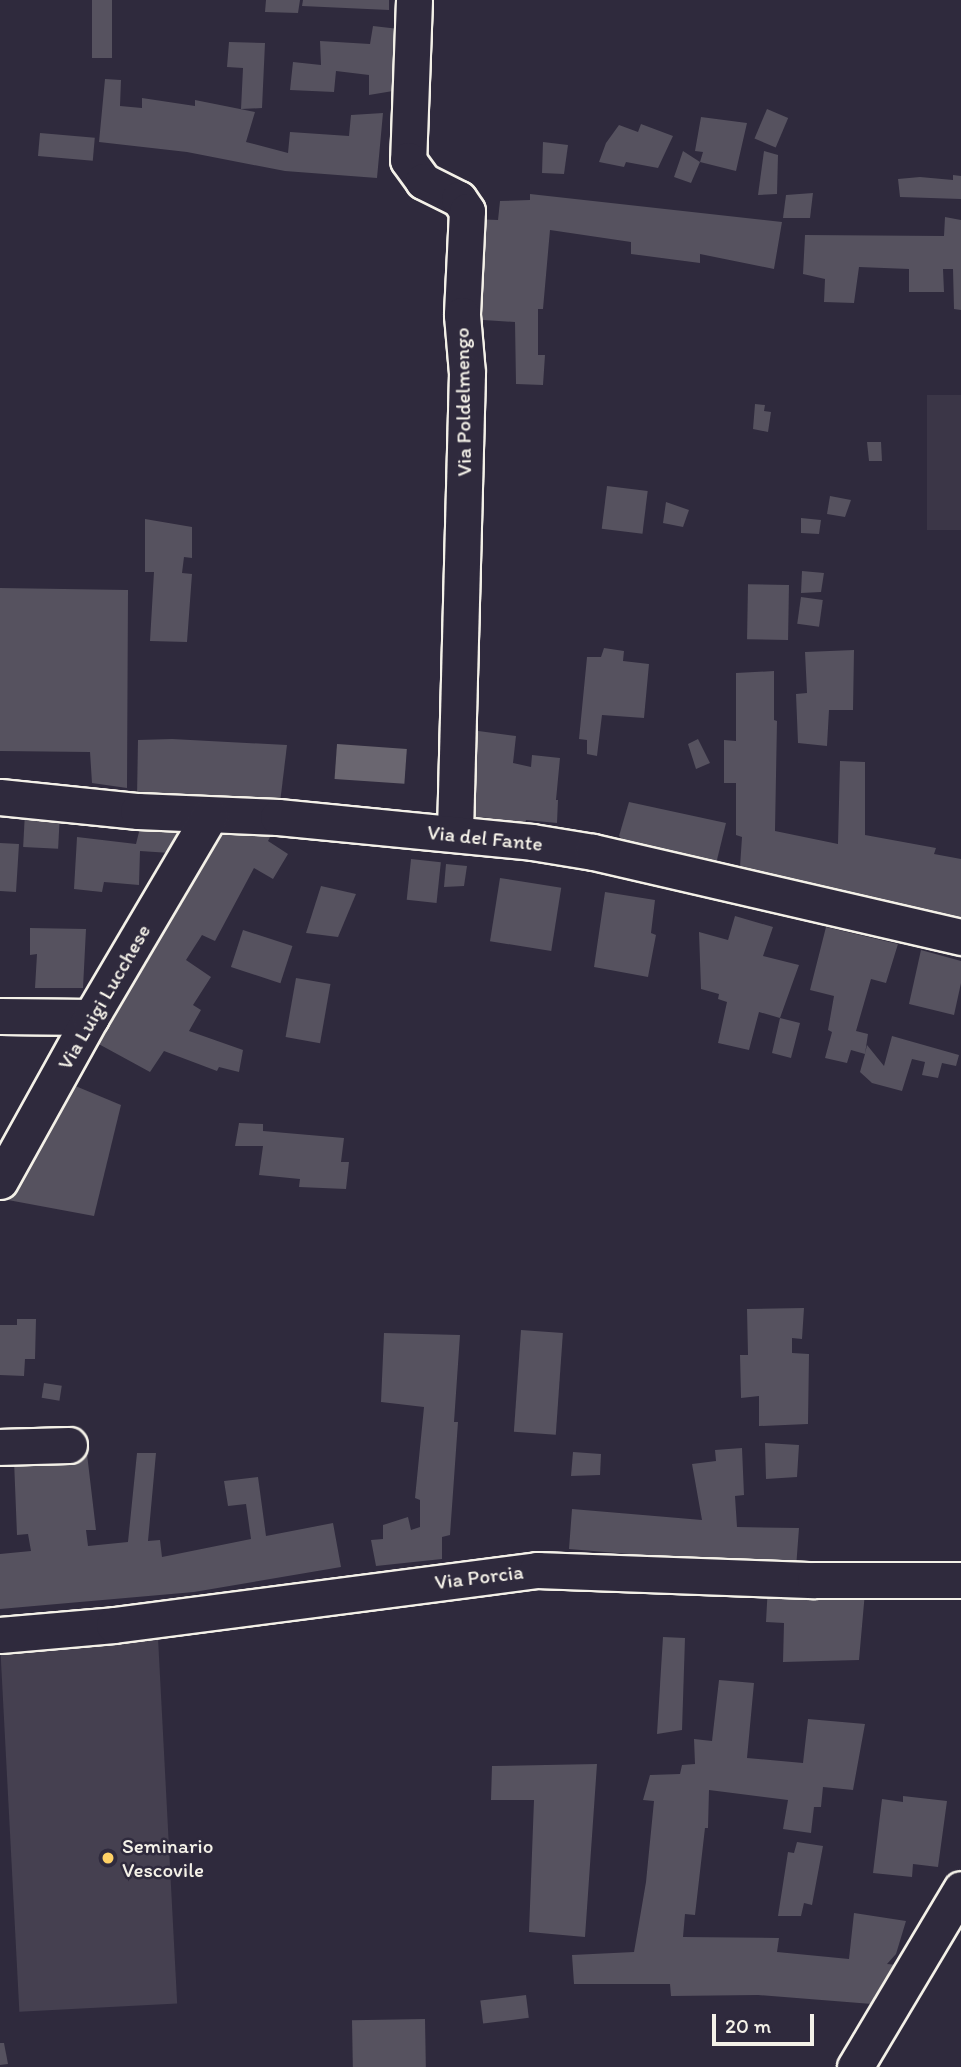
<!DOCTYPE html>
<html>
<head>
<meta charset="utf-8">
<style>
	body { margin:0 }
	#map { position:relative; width:961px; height:2067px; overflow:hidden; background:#2f2a3d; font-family:Itim,sans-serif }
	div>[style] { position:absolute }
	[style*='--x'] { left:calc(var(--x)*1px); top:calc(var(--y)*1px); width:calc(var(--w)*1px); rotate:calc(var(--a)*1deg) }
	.built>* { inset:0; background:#3b3647; transform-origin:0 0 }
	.green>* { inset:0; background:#454050; transform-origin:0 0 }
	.water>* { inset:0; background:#6a6670; transform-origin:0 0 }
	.building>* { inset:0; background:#56525f; transform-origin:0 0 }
	.roads { filter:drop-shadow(2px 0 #f4f1e8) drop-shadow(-2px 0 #f4f1e8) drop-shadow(0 2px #f4f1e8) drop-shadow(0 -2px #f4f1e8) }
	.minor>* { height:35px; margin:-17.5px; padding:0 17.5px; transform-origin:17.5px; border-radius:17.5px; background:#2f2a3d }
	.dots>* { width:19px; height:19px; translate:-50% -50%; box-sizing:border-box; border:4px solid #2f2a3d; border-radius:50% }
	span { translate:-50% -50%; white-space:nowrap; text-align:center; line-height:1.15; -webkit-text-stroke:5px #2f2a3d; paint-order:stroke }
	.street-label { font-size:21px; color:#f4f1e8 }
	.poi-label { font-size:21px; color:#f4f1e8 }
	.left { translate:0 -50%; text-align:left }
	.scale { position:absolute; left:712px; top:2014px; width:102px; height:32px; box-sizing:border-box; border:4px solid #f4f1e8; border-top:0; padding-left:9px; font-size:21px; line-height:24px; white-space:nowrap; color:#f4f1e8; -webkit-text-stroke:5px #2f2a3d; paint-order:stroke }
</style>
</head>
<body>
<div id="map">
	<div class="built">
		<div style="left:927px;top:395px;width:34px;height:135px"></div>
	</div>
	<div class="green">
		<div style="left:158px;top:1638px;width:366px;height:158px;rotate:87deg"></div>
	</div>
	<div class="water">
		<div style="left:337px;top:744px;width:70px;height:35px;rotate:4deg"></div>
	</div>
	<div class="building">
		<div style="left:92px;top:0;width:20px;height:58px"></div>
		<div style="clip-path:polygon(266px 0,300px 0,298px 13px,265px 12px)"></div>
		<div style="clip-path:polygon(303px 0,389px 0,389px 10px,302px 6px)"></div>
		<div style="clip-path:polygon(373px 26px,399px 29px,393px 91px,369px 95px,369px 75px,336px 71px,334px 92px,290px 90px,293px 62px,321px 65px,320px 41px,370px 44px)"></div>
		<div style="clip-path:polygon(229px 42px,265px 43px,262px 108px,241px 109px,243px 68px,227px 67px)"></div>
		<div style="clip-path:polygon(105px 79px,121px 80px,120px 106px,142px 108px,142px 98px,195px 106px,195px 100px,255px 112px,246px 142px,288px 153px,290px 132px,349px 136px,351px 115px,383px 113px,377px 178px,285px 171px,187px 152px,99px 142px)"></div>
		<div style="left:767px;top:109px;width:23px;height:32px;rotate:23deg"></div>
		<div style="clip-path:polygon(701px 117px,747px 123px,736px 171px,700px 162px,691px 183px,674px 177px,683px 151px,700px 162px,703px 152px,695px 151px)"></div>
		<div style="clip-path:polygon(641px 124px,673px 136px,658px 168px,626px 162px,624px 167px,599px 162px,606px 143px,619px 125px,638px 132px)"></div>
		<div style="left:40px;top:133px;width:55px;height:23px;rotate:5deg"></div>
		<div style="clip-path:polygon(543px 142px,568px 145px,564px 174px,542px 173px)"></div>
		<div style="clip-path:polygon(764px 151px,778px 155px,777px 194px,758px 195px)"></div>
		<div style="clip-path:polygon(953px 175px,961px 176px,961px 199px,900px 197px,898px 179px,920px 177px,953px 180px)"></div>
		<div style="clip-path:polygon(813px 193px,810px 218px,783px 218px,786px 195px)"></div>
		<div style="clip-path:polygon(530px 194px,782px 222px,774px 269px,700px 254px,700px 263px,631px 254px,631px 242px,550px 230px,543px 309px,538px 309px,538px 355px,545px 355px,543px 385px,516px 384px,515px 322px,468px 319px,473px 219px,498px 220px,500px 201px,530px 200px)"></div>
		<div style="clip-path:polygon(945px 217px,961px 220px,961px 310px,954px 309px,953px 269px,943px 269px,944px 292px,909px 292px,909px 269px,859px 267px,854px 303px,824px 302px,825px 279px,803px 274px,805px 235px,944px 236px)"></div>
		<div style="clip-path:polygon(755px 404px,765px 405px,764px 411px,771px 412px,768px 432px,753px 429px)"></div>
		<div style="clip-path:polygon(867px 442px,881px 442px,882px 461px,869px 461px)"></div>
		<div style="left:607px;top:486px;width:41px;height:43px;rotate:7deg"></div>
		<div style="clip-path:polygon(830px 496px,851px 500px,845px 517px,827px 514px)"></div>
		<div style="clip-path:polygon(666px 502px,689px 510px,683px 527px,663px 523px)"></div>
		<div style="clip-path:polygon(801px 518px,821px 520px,819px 534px,801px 533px)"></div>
		<div style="clip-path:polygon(145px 519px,192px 527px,192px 558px,184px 557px,182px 573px,192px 574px,187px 642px,150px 641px,154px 572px,145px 572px)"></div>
		<div style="clip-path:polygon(802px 571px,824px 573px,821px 592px,801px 593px)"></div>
		<div style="left:789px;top:585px;width:55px;height:41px;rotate:91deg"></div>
		<div style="clip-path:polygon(0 588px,128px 590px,127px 788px,92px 783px,90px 752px,0 751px)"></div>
		<div style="left:801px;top:597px;width:22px;height:27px;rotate:8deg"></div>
		<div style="clip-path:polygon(604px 648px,624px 651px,623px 661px,649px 664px,644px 718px,602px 715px,597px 756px,587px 754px,587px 740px,579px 739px,587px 657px,601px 657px)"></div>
		<div style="clip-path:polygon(854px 650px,853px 710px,829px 710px,827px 746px,798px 743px,796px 694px,807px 693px,805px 652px)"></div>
		<div style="clip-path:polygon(774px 671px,774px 720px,777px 721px,775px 831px,838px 844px,840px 761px,865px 762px,865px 835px,936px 848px,934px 854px,961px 859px,961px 919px,740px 867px,742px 837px,736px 835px,736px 783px,724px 783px,724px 740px,736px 741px,736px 673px)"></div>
		<div style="clip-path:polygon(471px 730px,516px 736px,513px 763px,531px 767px,532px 755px,560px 758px,556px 800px,558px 800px,557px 823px,526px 820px,525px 825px,490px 818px,457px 816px)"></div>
		<div style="clip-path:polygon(172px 739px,287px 745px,280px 803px,137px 798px,138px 740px)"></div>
		<div style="clip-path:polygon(698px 739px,710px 763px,696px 769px,688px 744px)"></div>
		<div style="clip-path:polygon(629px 802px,726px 823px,716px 864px,629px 847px,619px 836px)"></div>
		<div style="left:25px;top:812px;width:35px;height:35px;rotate:3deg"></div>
		<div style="clip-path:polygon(141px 824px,179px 828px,180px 834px,170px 853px,140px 851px,139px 885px,104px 882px,102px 892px,74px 889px,77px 837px,136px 844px)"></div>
		<div style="clip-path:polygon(224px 826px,271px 835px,268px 841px,288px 854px,273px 879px,254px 868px,215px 941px,202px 935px,186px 960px,211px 977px,193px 1005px,201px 1010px,189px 1031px,243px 1050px,239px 1072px,219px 1067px,217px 1071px,164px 1051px,150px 1072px,95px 1042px)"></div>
		<div style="clip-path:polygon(0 843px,19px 844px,16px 892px,0 891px)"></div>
		<div style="left:411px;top:859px;width:30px;height:41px;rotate:6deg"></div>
		<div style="clip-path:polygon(446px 864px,467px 866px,464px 886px,444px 887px)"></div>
		<div style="left:500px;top:878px;width:62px;height:64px;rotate:9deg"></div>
		<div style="clip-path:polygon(321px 886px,356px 894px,338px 937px,306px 933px)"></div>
		<div style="clip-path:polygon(605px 892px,655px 900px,651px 933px,656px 935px,648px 977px,594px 967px)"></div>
		<div style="clip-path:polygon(735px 916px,773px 927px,763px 956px,799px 965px,780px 1018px,800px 1023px,791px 1058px,772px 1053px,780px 1018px,759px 1012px,749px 1050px,718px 1043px,727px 1002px,718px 999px,719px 994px,701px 989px,699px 932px,728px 940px)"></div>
		<div style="clip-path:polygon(826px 927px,898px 944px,886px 983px,871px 979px,856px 1031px,868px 1034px,865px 1054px,867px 1045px,884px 1066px,892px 1036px,959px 1055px,956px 1066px,942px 1063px,938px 1078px,922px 1075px,925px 1062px,912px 1059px,902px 1091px,872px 1083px,860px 1072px,865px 1054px,851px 1050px,847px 1063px,825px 1058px,832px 1032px,828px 1030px,834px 996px,810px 990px)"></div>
		<div style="clip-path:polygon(30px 928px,86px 929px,83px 988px,35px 988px,37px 954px,30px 955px)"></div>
		<div style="left:243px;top:930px;width:52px;height:39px;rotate:18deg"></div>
		<div style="clip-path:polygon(921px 950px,961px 961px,961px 983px,954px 1015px,909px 1004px)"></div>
		<div style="left:296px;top:978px;width:35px;height:60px;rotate:10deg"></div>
		<div style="clip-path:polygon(73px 1085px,121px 1105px,94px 1216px,8px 1200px)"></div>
		<div style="clip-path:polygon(239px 1123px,263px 1124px,263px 1131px,344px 1138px,341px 1162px,349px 1162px,346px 1189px,299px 1187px,300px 1179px,259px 1175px,263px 1146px,235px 1146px)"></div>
		<div style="clip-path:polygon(804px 1308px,802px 1339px,792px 1338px,792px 1353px,809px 1354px,808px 1424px,759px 1426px,759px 1396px,741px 1398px,740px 1355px,748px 1355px,747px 1309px)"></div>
		<div style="clip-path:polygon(17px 1319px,36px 1319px,35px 1359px,25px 1359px,24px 1376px,0 1375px,0 1325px,17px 1325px)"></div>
		<div style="left:521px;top:1330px;width:42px;height:102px;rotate:4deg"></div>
		<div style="clip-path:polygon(384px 1333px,460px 1335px,454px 1422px,458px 1422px,450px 1535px,442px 1537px,442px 1559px,376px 1566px,371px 1540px,383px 1539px,383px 1525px,408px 1517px,411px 1530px,420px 1527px,420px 1500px,415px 1498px,424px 1407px,381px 1402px)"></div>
		<div style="left:44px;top:1383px;width:18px;height:15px;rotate:9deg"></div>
		<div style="clip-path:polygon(765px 1443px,799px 1445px,797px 1477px,766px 1479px)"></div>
		<div style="clip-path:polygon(742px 1448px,744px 1495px,735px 1496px,737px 1527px,799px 1528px,796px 1568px,569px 1549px,572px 1509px,702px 1520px,692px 1464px,716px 1461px,715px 1450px)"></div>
		<div style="clip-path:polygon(573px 1452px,601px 1454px,600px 1475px,571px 1476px)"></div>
		<div style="clip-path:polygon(137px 1453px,156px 1453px,148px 1541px,160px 1540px,162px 1557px,251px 1539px,246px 1504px,228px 1506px,224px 1481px,258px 1477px,266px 1536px,333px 1523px,341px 1567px,194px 1592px,0 1609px,0 1554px,31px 1551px,28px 1534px,17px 1535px,14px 1460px,87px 1454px,96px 1530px,86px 1530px,88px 1546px,128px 1542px)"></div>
		<div style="clip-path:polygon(768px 1585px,865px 1592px,859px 1660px,783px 1662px,784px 1623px,766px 1622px)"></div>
		<div style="clip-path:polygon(663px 1637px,685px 1638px,682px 1730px,657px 1734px)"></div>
		<div style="clip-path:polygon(719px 1680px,754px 1683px,747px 1758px,803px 1763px,808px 1719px,865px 1724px,853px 1790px,823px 1787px,821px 1807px,814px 1807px,811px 1833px,783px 1829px,788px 1800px,709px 1790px,708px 1828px,705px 1828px,695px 1915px,685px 1914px,683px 1937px,779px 1938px,777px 1952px,849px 1959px,854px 1913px,906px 1921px,896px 1954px,887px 1964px,898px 1965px,872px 2004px,758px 1995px,671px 1996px,670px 1984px,574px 1984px,572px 1955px,634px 1952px,646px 1882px,654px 1801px,643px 1800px,650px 1775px,680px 1774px,682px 1765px,695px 1764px,694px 1739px,712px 1741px)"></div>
		<div style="clip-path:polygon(597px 1764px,585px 1937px,529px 1932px,534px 1800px,491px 1800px,492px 1766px)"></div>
		<div style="clip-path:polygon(903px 1796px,947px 1801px,938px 1867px,913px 1864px,912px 1877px,873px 1873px,882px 1799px,903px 1802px)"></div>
		<div style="clip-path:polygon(797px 1842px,823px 1846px,812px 1905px,804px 1903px,801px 1916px,778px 1916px,788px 1852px,794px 1853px)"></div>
		<div style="left:526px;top:1995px;width:23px;height:46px;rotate:83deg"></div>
		<div style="left:425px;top:2019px;width:48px;height:73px;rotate:89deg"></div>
		<div style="clip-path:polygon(0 2043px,4px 2043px,8px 2064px,0 2065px)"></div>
	</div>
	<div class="roads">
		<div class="minor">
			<div style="--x:414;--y:0;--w:160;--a:92.1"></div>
			<div style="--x:408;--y:160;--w:26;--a:54"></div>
			<div style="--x:423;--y:181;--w:40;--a:26.6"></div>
			<div style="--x:459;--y:199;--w:14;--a:56"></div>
			<div style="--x:467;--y:211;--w:104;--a:92.8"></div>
			<div style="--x:462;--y:315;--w:58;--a:85.1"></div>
			<div style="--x:467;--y:373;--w:461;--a:91.5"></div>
			<div style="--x:0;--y:797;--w:139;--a:5.8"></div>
			<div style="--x:138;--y:811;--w:140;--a:2.5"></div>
			<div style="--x:278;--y:817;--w:255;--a:5.6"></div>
			<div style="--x:532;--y:842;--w:62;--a:9.3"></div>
			<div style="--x:593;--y:852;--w:378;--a:13"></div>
			<div style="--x:0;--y:1016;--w:91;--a:0.6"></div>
			<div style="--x:0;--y:1181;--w:188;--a:-61"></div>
			<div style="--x:91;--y:1017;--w:234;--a:-59.5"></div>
			<div style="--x:0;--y:1447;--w:69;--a:-1.7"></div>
			<div style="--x:0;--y:1635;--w:114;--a:-5"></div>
			<div style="--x:114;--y:1625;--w:427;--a:-7.4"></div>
			<div style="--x:537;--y:1570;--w:278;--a:2.1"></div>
			<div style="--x:815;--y:1580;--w:146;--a:0"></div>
			<div style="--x:855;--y:2067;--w:207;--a:-59.2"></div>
		</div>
	</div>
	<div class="dots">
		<div style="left:108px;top:1858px;background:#ffd166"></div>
	</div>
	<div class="street-label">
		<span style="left:463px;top:402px;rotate:-91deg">Via Poldelmengo</span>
		<span style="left:485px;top:838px;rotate:6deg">Via del Fante</span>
		<span style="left:104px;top:997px;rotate:-60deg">Via Luigi Lucchese</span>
		<span style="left:479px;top:1577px;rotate:-7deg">Via Porcia</span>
	</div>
	<div class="poi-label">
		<span class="left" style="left:122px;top:1858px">Seminario<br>Vescovile</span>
	</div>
	<div class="scale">20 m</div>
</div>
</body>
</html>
